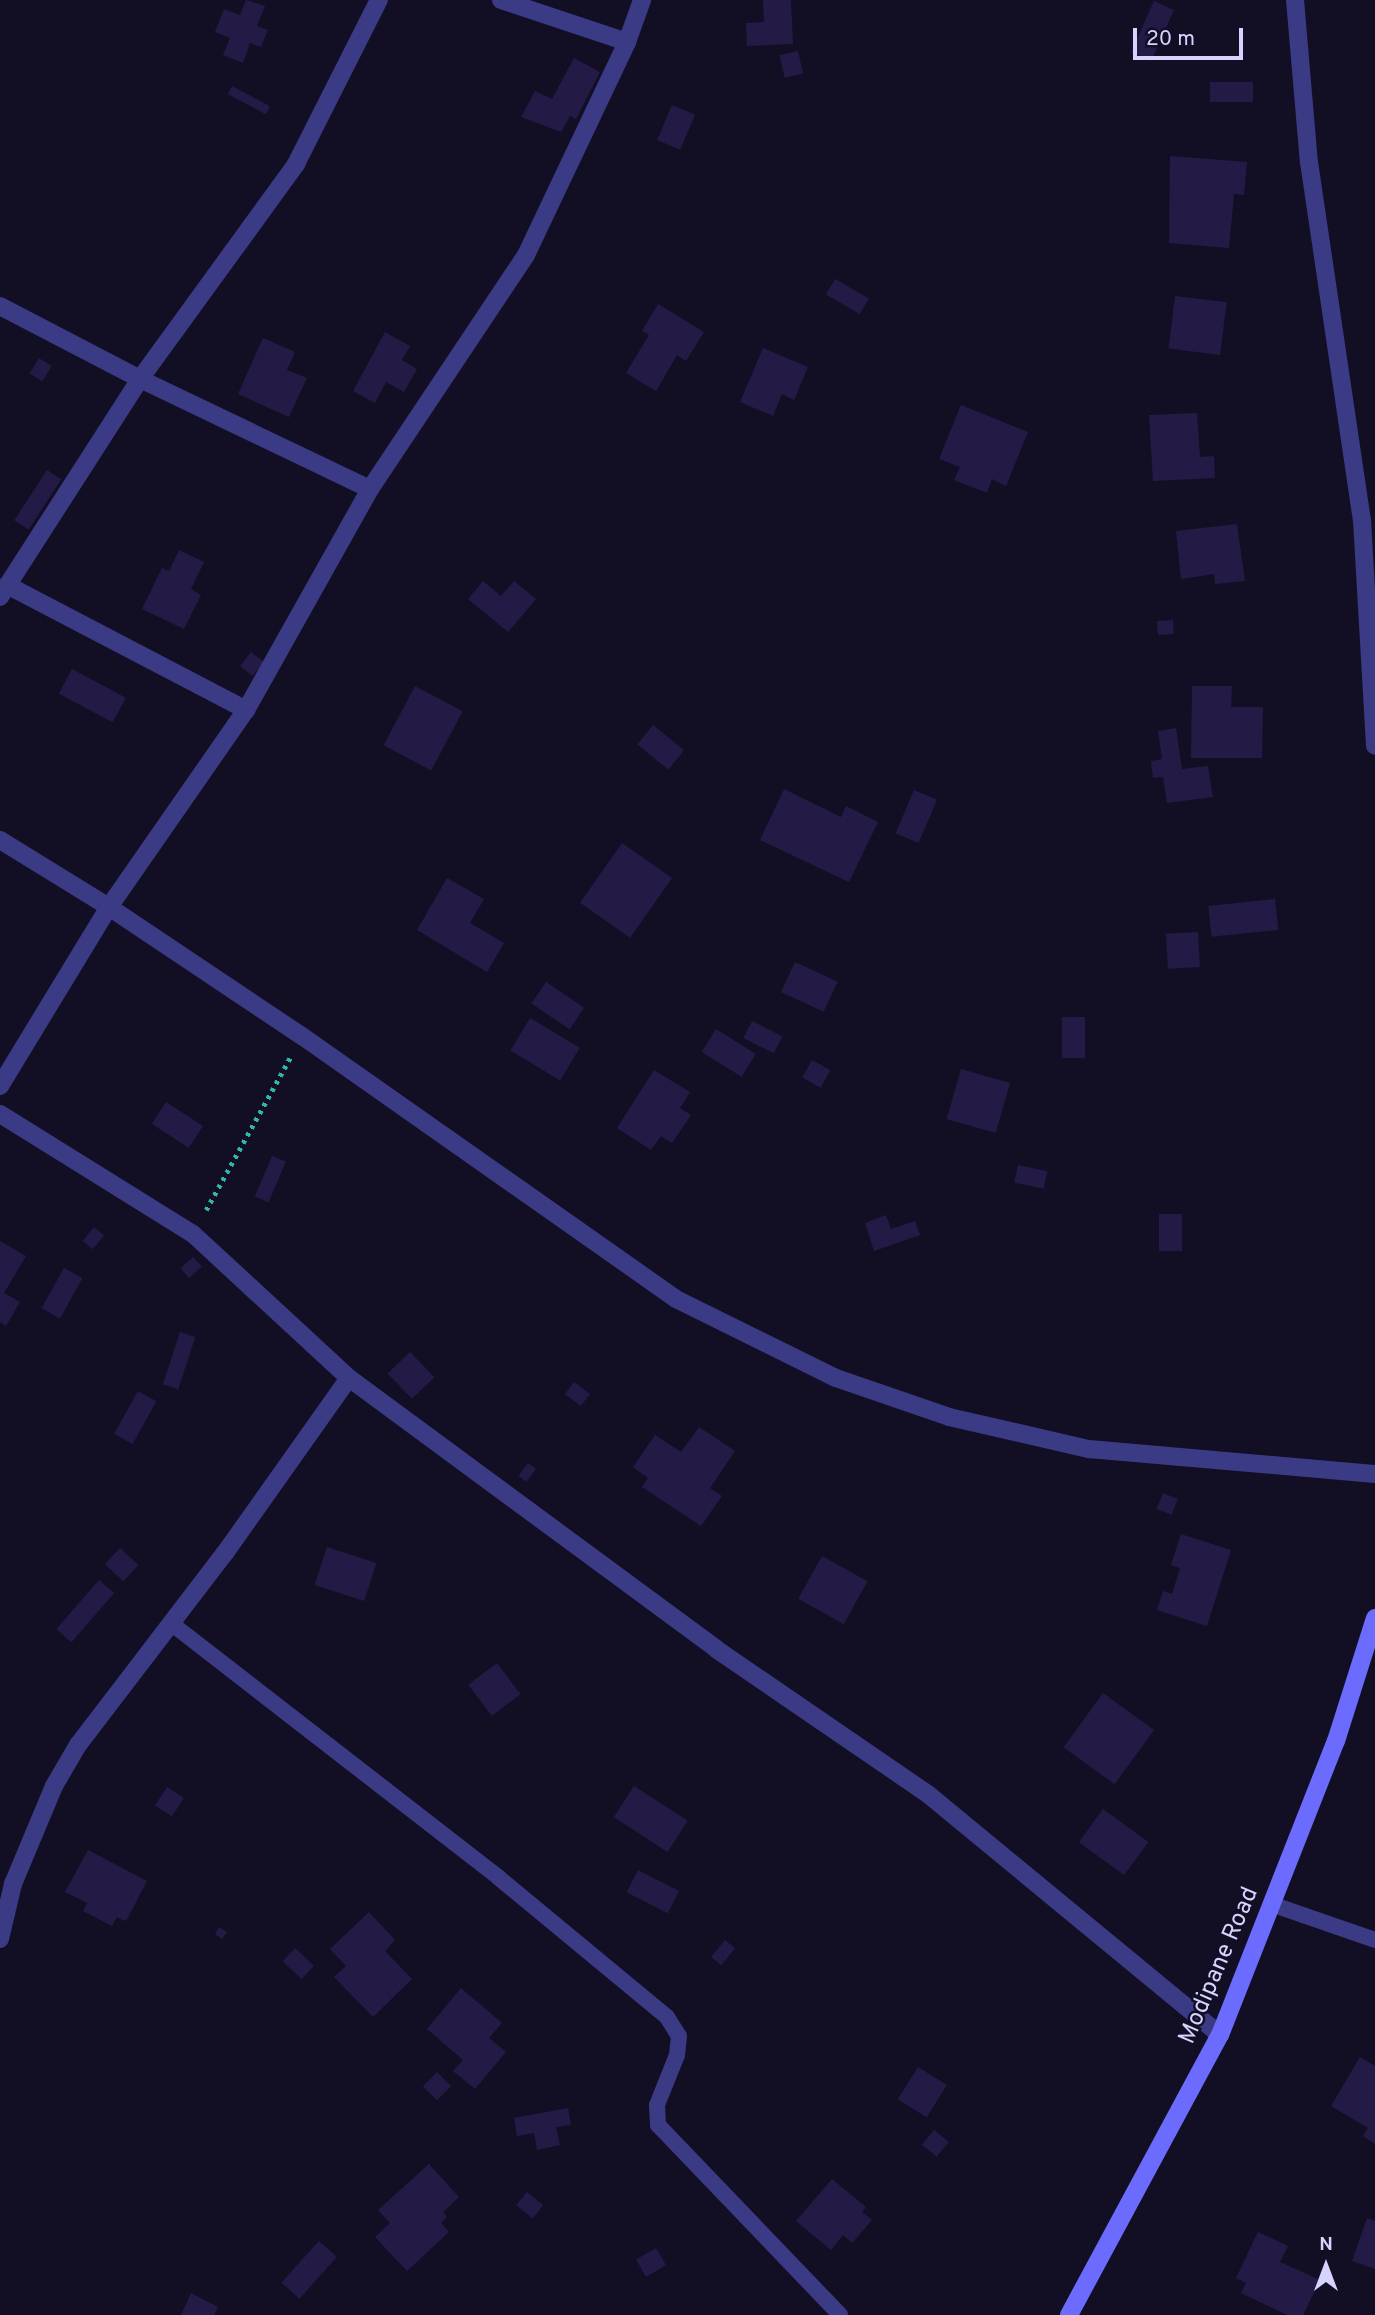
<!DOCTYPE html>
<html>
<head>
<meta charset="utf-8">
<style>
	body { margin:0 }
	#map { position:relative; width:1375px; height:2315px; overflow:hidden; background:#120f25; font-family:Overpass,sans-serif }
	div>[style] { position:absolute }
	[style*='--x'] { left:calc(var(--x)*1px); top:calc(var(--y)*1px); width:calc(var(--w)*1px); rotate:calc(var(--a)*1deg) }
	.building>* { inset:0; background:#231b46; transform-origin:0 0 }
	.path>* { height:4.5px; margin-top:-2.25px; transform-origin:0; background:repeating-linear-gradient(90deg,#30b6ab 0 3.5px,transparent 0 8.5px) }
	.service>* { height:16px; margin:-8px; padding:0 8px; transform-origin:8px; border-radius:8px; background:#3b3a84 }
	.minor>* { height:18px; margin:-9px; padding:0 9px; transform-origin:9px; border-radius:9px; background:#3b3a84 }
	.secondary>* { height:18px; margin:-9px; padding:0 9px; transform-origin:9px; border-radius:9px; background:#6b6bfe }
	span { translate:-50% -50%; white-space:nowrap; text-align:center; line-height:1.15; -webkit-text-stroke:5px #120f25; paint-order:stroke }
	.street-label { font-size:24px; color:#d7d3ff }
	.north { position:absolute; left:1291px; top:2231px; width:70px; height:70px; -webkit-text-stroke:5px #120f25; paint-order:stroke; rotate:0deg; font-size:19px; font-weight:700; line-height:28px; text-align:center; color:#d7d3ff }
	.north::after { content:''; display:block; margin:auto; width:24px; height:32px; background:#d7d3ff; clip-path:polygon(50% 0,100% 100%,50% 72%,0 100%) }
	.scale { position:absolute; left:1133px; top:28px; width:110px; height:32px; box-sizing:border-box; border:4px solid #d7d3ff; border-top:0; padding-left:9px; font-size:21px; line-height:24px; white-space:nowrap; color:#d7d3ff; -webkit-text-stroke:5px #120f25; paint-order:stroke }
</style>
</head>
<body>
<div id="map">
	<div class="building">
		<div style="clip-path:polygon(246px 0,265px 6px,257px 26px,268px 30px,261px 47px,250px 43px,243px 63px,223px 55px,230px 38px,215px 32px,224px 9px,240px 15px)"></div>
		<div style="clip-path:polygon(763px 0,791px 0,793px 44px,747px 46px,746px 23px,764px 22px)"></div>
		<div style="left:1154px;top:1px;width:22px;height:56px;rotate:24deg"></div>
		<div style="left:798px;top:51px;width:23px;height:19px;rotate:77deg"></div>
		<div style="clip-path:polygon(574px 58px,600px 72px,576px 119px,570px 116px,561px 132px,521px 117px,535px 91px,552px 99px)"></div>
		<div style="left:1253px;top:82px;width:20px;height:43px;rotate:90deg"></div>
		<div style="left:232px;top:86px;width:43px;height:9px;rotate:28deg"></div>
		<div style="left:672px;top:105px;width:25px;height:38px;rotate:23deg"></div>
		<div style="clip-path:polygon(1170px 156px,1247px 162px,1244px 195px,1234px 194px,1229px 248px,1169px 243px)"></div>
		<div style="left:835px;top:279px;width:39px;height:18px;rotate:30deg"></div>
		<div style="left:1175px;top:296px;width:52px;height:53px;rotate:7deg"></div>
		<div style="clip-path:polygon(658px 304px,704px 332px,686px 361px,677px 355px,656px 391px,626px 373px,649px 335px,642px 331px)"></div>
		<div style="clip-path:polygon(385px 332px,410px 346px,402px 360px,417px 369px,404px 392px,386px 382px,375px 403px,353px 391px)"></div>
		<div style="clip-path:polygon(263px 338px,295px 352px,287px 370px,307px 378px,289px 417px,238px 394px)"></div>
		<div style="clip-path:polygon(763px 348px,808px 367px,794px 400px,782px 394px,773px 416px,740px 402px)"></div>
		<div style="left:39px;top:358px;width:15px;height:18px;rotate:32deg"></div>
		<div style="clip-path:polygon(961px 405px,1028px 432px,1006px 486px,992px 479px,987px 493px,954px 480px,960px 467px,939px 459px)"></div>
		<div style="clip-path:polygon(1197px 413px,1200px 457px,1214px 456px,1215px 478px,1153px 481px,1149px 415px)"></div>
		<div style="left:47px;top:470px;width:17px;height:60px;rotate:33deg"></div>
		<div style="clip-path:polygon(1237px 524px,1245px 581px,1215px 584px,1214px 574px,1181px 579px,1176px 531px)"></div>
		<div style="clip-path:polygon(179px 550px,204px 562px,191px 589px,201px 595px,184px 629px,142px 609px,162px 568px,169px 571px)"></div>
		<div style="clip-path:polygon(483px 581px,501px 596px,514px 581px,536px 599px,508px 632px,468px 599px)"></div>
		<div style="left:1173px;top:620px;width:14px;height:16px;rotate:86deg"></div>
		<div style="left:251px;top:652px;width:16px;height:18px;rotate:38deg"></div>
		<div style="left:72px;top:669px;width:61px;height:28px;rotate:28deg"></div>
		<div style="left:415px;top:686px;width:54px;height:67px;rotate:28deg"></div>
		<div style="clip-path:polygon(1192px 686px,1232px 686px,1231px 707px,1263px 707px,1262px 758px,1191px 758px)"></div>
		<div style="left:653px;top:725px;width:40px;height:25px;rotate:39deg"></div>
		<div style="clip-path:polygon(1176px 728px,1182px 769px,1208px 766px,1213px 797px,1167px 803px,1163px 777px,1153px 778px,1151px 761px,1162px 759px,1158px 731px)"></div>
		<div style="clip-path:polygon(784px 789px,841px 817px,846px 806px,878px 822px,849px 882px,760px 840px)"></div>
		<div style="left:914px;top:790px;width:25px;height:47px;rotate:23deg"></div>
		<div style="left:622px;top:843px;width:61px;height:73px;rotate:35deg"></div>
		<div style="clip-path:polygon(447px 878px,484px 899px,470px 923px,504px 943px,487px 972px,417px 930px)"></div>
		<div style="left:1275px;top:899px;width:31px;height:67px;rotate:84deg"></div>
		<div style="left:1198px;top:932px;width:35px;height:32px;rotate:87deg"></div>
		<div style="left:795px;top:962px;width:47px;height:33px;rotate:25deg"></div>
		<div style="left:546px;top:982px;width:46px;height:26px;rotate:34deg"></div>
		<div style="left:1062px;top:1017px;width:23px;height:41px"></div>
		<div style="left:530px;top:1018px;width:58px;height:38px;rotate:31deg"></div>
		<div style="left:752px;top:1021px;width:34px;height:19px;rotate:27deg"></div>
		<div style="left:716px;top:1029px;width:47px;height:27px;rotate:32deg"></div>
		<div style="left:812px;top:1060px;width:21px;height:20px;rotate:29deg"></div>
		<div style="left:961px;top:1069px;width:51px;height:52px;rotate:16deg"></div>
		<div style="clip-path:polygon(654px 1070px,690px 1092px,680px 1108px,691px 1115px,672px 1143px,661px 1136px,651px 1150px,617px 1128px)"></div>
		<div style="left:166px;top:1102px;width:44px;height:26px;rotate:33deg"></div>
		<div style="left:272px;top:1156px;width:15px;height:44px;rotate:23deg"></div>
		<div style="left:1018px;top:1165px;width:30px;height:18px;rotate:12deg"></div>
		<div style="left:1159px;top:1214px;width:23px;height:37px"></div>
		<div style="clip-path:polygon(886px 1215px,891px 1229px,915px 1221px,920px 1235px,874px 1251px,865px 1223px)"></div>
		<div style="left:94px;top:1227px;width:13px;height:18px;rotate:39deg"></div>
		<div style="clip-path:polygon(0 1241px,26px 1256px,4px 1293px,20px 1302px,6px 1326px,0 1322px)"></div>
		<div style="left:193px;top:1257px;width:13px;height:17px;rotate:48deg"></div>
		<div style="left:64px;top:1268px;width:21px;height:46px;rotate:29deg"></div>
		<div style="left:180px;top:1332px;width:16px;height:55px;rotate:18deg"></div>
		<div style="left:410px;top:1352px;width:35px;height:31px;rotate:46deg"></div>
		<div style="left:574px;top:1382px;width:20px;height:15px;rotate:37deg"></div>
		<div style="left:138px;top:1391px;width:21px;height:49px;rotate:29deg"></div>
		<div style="clip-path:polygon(699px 1427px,735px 1451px,710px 1488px,722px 1496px,701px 1526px,642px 1487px,648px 1478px,633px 1467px,655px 1435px,681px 1452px)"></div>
		<div style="left:528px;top:1463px;width:10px;height:16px;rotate:37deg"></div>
		<div style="left:1163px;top:1493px;width:16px;height:17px;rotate:22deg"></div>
		<div style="clip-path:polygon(1181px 1534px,1231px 1550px,1207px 1626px,1157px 1610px,1163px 1591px,1172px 1594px,1180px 1568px,1171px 1565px)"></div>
		<div style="left:327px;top:1547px;width:52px;height:40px;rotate:18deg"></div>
		<div style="left:120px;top:1548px;width:25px;height:22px;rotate:43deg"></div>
		<div style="left:822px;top:1556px;width:52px;height:49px;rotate:29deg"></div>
		<div style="left:99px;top:1580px;width:20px;height:65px;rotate:41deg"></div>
		<div style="left:497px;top:1663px;width:39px;height:36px;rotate:53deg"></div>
		<div style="left:1103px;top:1693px;width:63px;height:67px;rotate:36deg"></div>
		<div style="left:634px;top:1786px;width:64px;height:37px;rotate:33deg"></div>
		<div style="left:167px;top:1787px;width:20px;height:22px;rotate:33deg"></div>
		<div style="left:1103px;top:1809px;width:56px;height:41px;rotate:36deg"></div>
		<div style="clip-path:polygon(88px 1850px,147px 1881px,126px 1921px,117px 1917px,112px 1926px,83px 1911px,87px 1903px,65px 1892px)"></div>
		<div style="left:638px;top:1870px;width:46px;height:25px;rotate:27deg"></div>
		<div style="clip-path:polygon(369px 1912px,395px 1940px,385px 1951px,412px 1979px,373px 2017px,334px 1977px,346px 1966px,330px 1949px)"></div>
		<div style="clip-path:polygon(219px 1927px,227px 1932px,222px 1939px,215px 1934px)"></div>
		<div style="left:725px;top:1940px;width:13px;height:22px;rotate:39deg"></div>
		<div style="left:295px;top:1948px;width:26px;height:18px;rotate:43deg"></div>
		<div style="clip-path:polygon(461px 1988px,502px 2023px,489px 2038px,506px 2052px,475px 2089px,453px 2071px,463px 2060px,427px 2029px)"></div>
		<div style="clip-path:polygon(1360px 2057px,1375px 2066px,1375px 2144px,1363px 2136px,1368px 2128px,1331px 2106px)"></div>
		<div style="left:918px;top:2067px;width:34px;height:38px;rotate:32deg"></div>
		<div style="left:437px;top:2072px;width:20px;height:20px;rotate:45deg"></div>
		<div style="clip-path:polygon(568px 2108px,571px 2125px,556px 2127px,560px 2145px,537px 2150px,534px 2133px,517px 2136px,514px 2118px)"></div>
		<div style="left:934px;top:2130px;width:19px;height:19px;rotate:39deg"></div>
		<div style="clip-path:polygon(429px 2164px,459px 2197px,443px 2212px,447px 2217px,441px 2223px,449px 2232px,407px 2271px,375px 2237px,390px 2223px,378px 2210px)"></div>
		<div style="clip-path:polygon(832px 2179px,866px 2207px,862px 2212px,872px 2220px,852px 2243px,843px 2235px,831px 2250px,796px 2221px)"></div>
		<div style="left:527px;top:2192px;width:21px;height:17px;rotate:39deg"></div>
		<div style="clip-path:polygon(1367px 2218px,1375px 2221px,1375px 2269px,1352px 2261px)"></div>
		<div style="clip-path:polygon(1258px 2232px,1288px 2246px,1280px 2262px,1320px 2280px,1303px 2315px,1287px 2315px,1241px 2293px,1246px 2283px,1236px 2278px)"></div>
		<div style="left:319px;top:2241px;width:24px;height:56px;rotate:42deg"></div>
		<div style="left:656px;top:2248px;width:20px;height:23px;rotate:60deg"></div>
		<div style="clip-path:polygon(191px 2293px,218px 2307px,214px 2315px,181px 2315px)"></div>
	</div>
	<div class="path">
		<div style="--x:206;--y:1210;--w:174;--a:-61.1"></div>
	</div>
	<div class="service">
		<div style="--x:172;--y:1624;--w:414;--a:37.8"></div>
		<div style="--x:499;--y:1878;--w:218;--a:39.6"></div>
		<div style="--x:667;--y:2017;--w:22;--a:58"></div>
		<div style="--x:679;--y:2036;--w:19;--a:96"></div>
		<div style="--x:677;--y:2055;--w:54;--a:111.8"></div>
		<div style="--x:657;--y:2105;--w:20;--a:87"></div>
		<div style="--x:658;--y:2125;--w:263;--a:46.2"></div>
		<div style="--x:1274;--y:1905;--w:107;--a:19.1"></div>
	</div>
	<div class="minor">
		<div style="--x:501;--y:0;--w:133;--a:18.4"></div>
		<div style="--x:1295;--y:0;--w:163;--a:85.1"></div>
		<div style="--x:1309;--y:162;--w:362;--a:81.6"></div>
		<div style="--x:1362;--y:520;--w:226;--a:86.7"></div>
		<div style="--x:0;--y:306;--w:158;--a:27.5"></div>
		<div style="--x:140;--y:379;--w:255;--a:25.6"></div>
		<div style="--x:7;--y:585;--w:270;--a:27.6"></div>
		<div style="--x:0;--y:597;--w:259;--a:-57.3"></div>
		<div style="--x:140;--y:379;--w:266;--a:-54"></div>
		<div style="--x:296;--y:164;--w:184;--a:-63.2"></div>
		<div style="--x:0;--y:840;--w:128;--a:31.6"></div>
		<div style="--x:109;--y:907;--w:232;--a:33.8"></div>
		<div style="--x:302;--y:1036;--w:457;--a:35.1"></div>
		<div style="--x:676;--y:1299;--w:178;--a:26.3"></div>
		<div style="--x:836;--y:1378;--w:120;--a:19"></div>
		<div style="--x:949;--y:1417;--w:144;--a:12.9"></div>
		<div style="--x:1089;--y:1449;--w:287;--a:5"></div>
		<div style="--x:0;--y:1086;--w:210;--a:-58.7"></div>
		<div style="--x:109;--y:907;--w:240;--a:-55.2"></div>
		<div style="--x:246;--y:710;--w:253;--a:-60.7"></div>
		<div style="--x:370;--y:489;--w:281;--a:-56.3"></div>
		<div style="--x:526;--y:255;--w:236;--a:-64.6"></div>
		<div style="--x:627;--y:42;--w:45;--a:-70.3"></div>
		<div style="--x:0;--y:1114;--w:227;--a:31.9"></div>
		<div style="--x:193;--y:1234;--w:212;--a:42.7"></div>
		<div style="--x:349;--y:1378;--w:456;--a:36.4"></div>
		<div style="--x:716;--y:1649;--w:258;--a:34.4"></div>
		<div style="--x:929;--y:1795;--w:377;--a:39.5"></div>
		<div style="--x:0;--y:1939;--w:57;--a:-76.7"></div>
		<div style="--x:13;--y:1884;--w:106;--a:-67.3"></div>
		<div style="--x:54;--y:1786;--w:48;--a:-59.7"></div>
		<div style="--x:78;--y:1745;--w:242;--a:-52.6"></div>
		<div style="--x:225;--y:1553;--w:214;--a:-54.7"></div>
	</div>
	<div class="secondary">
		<div style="--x:1069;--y:2315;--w:318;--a:-61.7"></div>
		<div style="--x:1220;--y:2035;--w:316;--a:-68.5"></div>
		<div style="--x:1336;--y:1741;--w:129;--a:-72.4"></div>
	</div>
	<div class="street-label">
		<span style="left:1220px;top:1966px;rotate:-67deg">Modipane Road</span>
	</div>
	<div class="north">N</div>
	<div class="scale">20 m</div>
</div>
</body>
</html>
